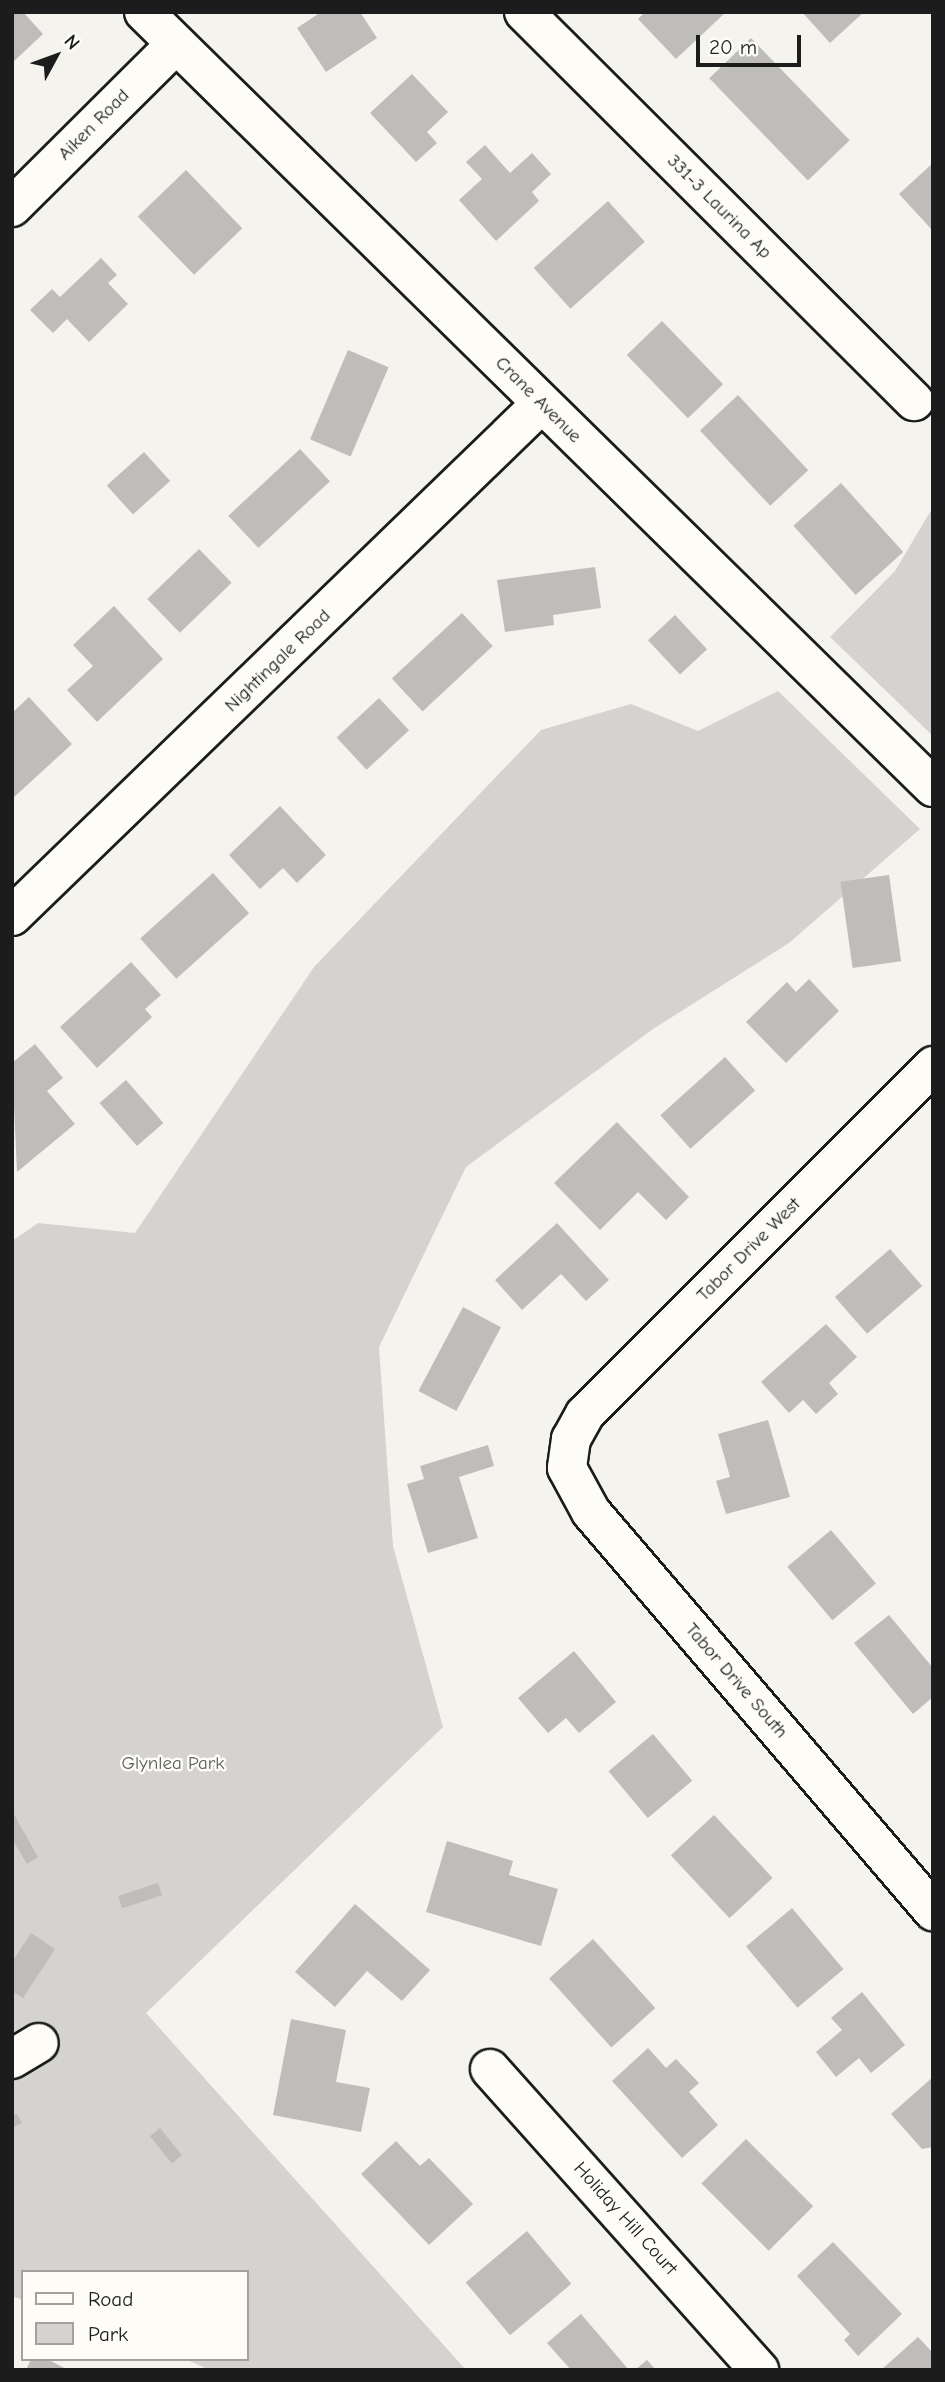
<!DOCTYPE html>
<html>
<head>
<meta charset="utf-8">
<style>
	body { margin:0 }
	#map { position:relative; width:945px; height:2382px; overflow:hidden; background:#f4f3ee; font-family:"Comic Neue",sans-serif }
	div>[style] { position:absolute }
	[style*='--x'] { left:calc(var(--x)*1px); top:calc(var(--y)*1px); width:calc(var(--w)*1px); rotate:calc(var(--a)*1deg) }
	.green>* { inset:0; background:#d4d3cf }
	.building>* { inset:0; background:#bebdba; transform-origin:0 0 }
	.roads { filter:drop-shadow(2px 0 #1c1c1c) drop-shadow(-2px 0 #1c1c1c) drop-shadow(0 2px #1c1c1c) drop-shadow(0 -2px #1c1c1c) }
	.minor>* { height:38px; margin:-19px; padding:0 19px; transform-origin:19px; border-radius:19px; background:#fdfcf7 }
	span { translate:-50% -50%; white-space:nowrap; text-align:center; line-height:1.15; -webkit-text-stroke:5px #fdfcf7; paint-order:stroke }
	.street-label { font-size:19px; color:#1c1c1c }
	.park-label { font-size:19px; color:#5c5c5b }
	.frame { position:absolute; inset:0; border:14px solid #1c1c1c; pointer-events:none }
	.legend { position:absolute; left:21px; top:2270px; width:228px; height:91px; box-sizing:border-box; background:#fdfcf7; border:2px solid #a3a29f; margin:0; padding:9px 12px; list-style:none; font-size:21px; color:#1c1c1c }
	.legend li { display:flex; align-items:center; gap:14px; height:35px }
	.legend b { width:35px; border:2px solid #a3a29f }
	.north { position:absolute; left:21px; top:21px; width:70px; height:70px; -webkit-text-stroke:5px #fdfcf7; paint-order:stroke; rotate:49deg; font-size:19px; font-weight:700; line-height:28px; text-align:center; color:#1c1c1c }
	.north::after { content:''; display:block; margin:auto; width:24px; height:32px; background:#1c1c1c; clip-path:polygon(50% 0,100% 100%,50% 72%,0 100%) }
	.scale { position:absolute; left:696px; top:35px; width:105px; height:32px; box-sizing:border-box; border:4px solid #1c1c1c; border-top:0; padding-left:9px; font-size:21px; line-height:24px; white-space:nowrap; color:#1c1c1c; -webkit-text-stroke:5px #fdfcf7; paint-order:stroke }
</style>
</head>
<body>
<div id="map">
	<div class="green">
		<div style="clip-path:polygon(933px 507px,933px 736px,830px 637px,895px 571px)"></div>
		<div style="clip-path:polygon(778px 691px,920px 829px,789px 943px,653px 1029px,466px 1167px,379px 1347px,393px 1546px,443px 1727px,146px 2013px,466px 2370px,210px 2370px,185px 2359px,247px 2359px,247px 2272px,23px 2272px,23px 2300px,12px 2296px,12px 1241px,38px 1223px,135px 1233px,314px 967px,541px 730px,631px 704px,698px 731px)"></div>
	</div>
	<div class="building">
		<div style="clip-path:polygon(12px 12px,23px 12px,43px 34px,12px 63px)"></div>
		<div style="clip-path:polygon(321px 12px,360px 12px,377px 38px,326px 72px,297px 28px)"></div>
		<div style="clip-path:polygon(645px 12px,726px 12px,676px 59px,638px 19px)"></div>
		<div style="clip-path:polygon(802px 12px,864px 12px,830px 43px)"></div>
		<div style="left:751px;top:38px;width:142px;height:58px;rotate:46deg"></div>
		<div style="clip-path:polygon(412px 74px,448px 112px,427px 132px,437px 143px,416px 162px,370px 113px)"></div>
		<div style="clip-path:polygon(485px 145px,510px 173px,532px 153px,551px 174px,532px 192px,539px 201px,496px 241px,459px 200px,482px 179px,466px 162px)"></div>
		<div style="clip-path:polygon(933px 163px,933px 231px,899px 194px)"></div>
		<div style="left:186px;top:170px;width:81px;height:67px;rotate:46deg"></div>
		<div style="left:608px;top:201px;width:55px;height:100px;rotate:48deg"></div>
		<div style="clip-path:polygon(101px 258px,117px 275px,108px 283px,128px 304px,89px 342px,67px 319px,53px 333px,30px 310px,52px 289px,60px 297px)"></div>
		<div style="left:662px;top:321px;width:88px;height:49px;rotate:46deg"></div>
		<div style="left:348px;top:350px;width:44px;height:97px;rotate:23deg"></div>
		<div style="left:738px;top:395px;width:103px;height:52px;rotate:47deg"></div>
		<div style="left:300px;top:449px;width:44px;height:98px;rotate:47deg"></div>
		<div style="left:144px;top:452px;width:39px;height:50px;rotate:48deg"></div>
		<div style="left:841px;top:483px;width:93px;height:64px;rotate:48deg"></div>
		<div style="left:199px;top:549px;width:47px;height:72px;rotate:46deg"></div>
		<div style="clip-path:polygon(595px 567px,601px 608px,553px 615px,554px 625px,505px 632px,497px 580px)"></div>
		<div style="clip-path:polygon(114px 606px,163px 659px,97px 722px,67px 690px,93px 666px,73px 645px)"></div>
		<div style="left:462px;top:613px;width:45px;height:96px;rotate:47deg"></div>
		<div style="left:675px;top:615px;width:47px;height:37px;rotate:47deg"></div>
		<div style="clip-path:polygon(29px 697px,72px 744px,12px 799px,12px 713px)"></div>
		<div style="left:379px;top:698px;width:44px;height:58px;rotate:47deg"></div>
		<div style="clip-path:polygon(280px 806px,326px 855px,297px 883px,283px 868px,260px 889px,229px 855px)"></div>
		<div style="left:213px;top:873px;width:54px;height:98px;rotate:48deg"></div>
		<div style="left:889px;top:875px;width:87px;height:49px;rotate:82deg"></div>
		<div style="clip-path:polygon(131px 962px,161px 995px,145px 1009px,152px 1017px,97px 1068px,60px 1027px)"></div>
		<div style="clip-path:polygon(809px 979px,839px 1011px,786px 1063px,746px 1022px,787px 982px,796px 992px)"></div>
		<div style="clip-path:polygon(35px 1044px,63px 1078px,47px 1091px,75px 1124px,17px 1172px,12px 1063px)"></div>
		<div style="left:725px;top:1057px;width:45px;height:87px;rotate:48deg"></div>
		<div style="left:126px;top:1080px;width:57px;height:35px;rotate:49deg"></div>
		<div style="clip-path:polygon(617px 1122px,689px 1197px,666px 1220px,638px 1192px,600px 1230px,554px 1183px)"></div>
		<div style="clip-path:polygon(557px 1223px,609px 1280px,586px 1301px,561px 1274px,522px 1310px,495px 1280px)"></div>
		<div style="left:890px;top:1249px;width:49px;height:73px;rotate:49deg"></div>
		<div style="left:463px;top:1307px;width:43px;height:95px;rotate:28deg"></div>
		<div style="clip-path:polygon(826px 1324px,857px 1357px,829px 1383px,838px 1394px,816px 1414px,803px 1400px,789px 1413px,761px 1382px)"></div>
		<div style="clip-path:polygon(768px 1420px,790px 1497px,726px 1514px,716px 1481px,730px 1477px,718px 1434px)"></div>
		<div style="clip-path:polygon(488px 1445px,494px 1466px,459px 1477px,478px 1538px,428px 1553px,407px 1484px,424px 1479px,420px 1466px)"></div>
		<div style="left:831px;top:1530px;width:70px;height:57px;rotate:50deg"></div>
		<div style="clip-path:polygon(889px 1615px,933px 1668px,933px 1697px,913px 1714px,854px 1643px)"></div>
		<div style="clip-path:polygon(574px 1651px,616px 1702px,579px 1733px,566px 1718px,548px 1733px,518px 1698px)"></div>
		<div style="left:653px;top:1734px;width:61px;height:58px;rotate:50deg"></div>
		<div style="clip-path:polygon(12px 1811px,38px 1857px,27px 1864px,12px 1839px)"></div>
		<div style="left:714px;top:1815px;width:86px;height:59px;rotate:47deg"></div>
		<div style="clip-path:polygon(447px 1841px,513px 1861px,509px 1875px,558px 1889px,541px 1946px,426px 1912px)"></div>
		<div style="left:158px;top:1883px;width:13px;height:42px;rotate:72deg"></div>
		<div style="clip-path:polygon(355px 1904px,430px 1970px,402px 2001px,367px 1971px,335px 2007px,295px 1972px)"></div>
		<div style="left:792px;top:1908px;width:80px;height:60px;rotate:50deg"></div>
		<div style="clip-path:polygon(31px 1933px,55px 1949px,23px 1998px,12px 1991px,12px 1962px)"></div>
		<div style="left:593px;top:1939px;width:93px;height:59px;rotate:48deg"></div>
		<div style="clip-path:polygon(862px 1992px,905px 2045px,871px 2073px,859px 2058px,836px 2077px,816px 2052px,842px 2030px,831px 2018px)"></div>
		<div style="clip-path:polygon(291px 2019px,346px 2030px,336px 2082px,370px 2088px,361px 2132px,273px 2115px)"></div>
		<div style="clip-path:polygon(648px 2048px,666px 2068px,676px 2059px,699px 2083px,689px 2092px,718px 2125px,682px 2158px,612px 2081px)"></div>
		<div style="clip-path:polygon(933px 2077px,933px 2147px,922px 2149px,891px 2114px)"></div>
		<div style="clip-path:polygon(17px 2114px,22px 2123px,12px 2128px,12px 2116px)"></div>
		<div style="left:160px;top:2128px;width:35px;height:13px;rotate:51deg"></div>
		<div style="left:746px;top:2139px;width:95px;height:63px;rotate:45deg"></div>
		<div style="clip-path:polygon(396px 2141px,420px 2166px,429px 2158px,473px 2204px,429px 2245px,361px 2174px)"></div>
		<div style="left:527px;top:2231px;width:69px;height:80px;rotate:50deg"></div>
		<div style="clip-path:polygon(833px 2242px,902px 2314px,858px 2356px,844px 2340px,850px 2334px,797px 2276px)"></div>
		<div style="clip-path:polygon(581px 2314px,629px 2370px,571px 2370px,547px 2343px)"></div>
		<div style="clip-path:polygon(918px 2337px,933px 2353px,933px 2370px,881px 2370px)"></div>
		<div style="clip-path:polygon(31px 2359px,47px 2359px,68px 2370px,26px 2370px)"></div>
		<div style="clip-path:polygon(647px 2360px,656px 2370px,635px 2370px)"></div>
	</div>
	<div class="roads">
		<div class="minor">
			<div style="--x:144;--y:12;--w:1106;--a:44.49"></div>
			<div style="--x:524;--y:12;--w:551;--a:44.93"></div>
			<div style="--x:12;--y:207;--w:231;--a:-44.8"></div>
			<div style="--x:12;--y:916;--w:736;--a:-44.06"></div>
			<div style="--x:933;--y:1066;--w:492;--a:135"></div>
			<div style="--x:585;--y:1414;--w:29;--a:119"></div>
			<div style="--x:571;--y:1439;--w:29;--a:98"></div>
			<div style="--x:567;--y:1468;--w:50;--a:61.4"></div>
			<div style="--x:591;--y:1512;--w:526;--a:49.4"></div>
			<div style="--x:12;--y:2059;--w:31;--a:-31"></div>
			<div style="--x:490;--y:2069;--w:404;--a:48.2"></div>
		</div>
	</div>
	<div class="street-label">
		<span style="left:94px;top:125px;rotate:-45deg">Aiken Road</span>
		<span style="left:719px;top:207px;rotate:45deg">331-3 Laurina Ap</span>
		<span style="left:538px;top:400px;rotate:45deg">Crane Avenue</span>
		<span style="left:278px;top:661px;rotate:-44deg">Nightingale Road</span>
		<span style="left:749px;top:1250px;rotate:-45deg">Tabor Drive West</span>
		<span style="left:736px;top:1681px;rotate:49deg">Tabor Drive South</span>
		<span style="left:625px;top:2219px;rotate:48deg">Holiday Hill Court</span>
	</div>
	<div class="park-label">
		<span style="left:173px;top:1764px">Glynlea Park</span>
	</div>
	<div class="frame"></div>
	<ul class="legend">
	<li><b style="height:9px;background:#fdfcf7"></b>Road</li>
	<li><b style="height:19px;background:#d4d3cf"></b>Park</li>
	</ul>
	<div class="north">N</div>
	<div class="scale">20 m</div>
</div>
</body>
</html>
